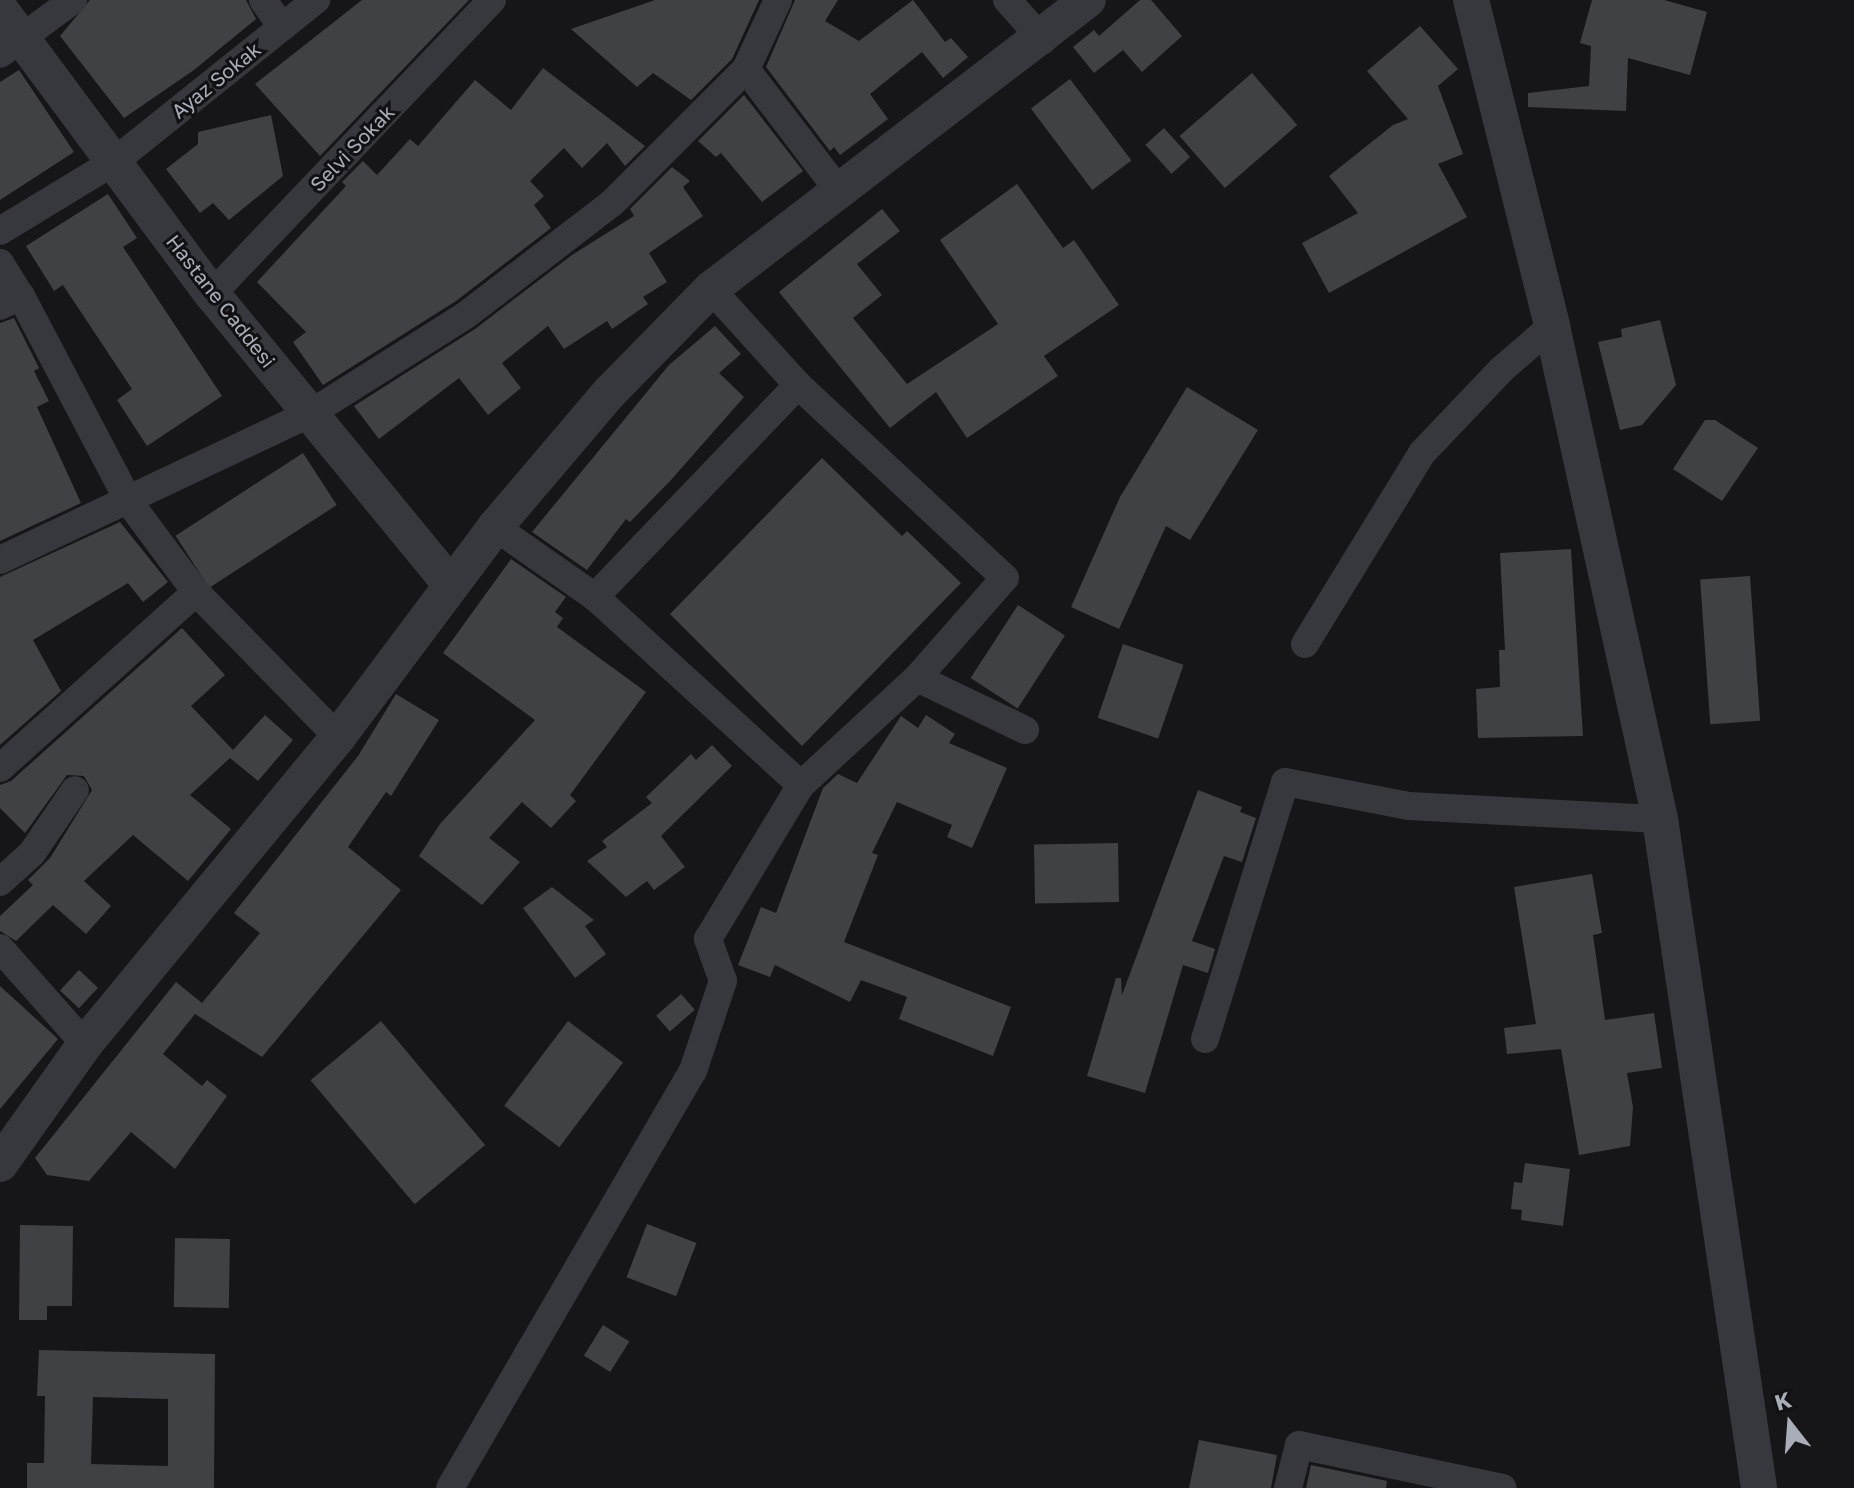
<!DOCTYPE html>
<html>
<head>
<meta charset="utf-8">
<style>
	body { margin:0 }
	#map { position:relative; width:1854px; height:1488px; overflow:hidden; background:#161618; font-family:"Golos Text",sans-serif }
	div>[style] { position:absolute }
	[style*='--x'] { left:calc(var(--x)*1px); top:calc(var(--y)*1px); width:calc(var(--w)*1px); rotate:calc(var(--a)*1deg) }
	.building>* { inset:0; background:#404145; transform-origin:0 0 }
	.minor>* { height:28px; margin:-14px; padding:0 14px; transform-origin:14px; border-radius:14px; background:#37383d }
	.tertiary>* { height:36px; margin:-18px; padding:0 18px; transform-origin:18px; border-radius:18px; background:#37383d }
	span { translate:-50% -50%; white-space:nowrap; text-align:center; line-height:1.15; -webkit-text-stroke:6px #111113; paint-order:stroke }
	.street-label { font-size:20px; color:#a8adb8 }
	.north { position:absolute; left:1750px; top:1384px; width:80px; height:80px; -webkit-text-stroke:6px #111113; paint-order:stroke; rotate:343deg; font-size:22px; font-weight:700; line-height:32px; text-align:center; color:#a8adb8 }
	.north::after { content:''; display:block; margin:auto; width:28px; height:36px; background:#a8adb8; clip-path:polygon(50% 0,100% 100%,50% 72%,0 100%) }
</style>
</head>
<body>
<div id="map">
	<div class="building">
		<div style="clip-path:polygon(90px 0,246px 0,256px 19px,194px 70px,124px 118px,60px 36px)"></div>
		<div style="clip-path:polygon(362px 0,469px 0,320px 156px,255px 84px)"></div>
		<div style="clip-path:polygon(655px 0,759px 0,732px 59px,691px 100px,653px 73px,637px 87px,571px 29px)"></div>
		<div style="clip-path:polygon(795px 0,838px 0,825px 21px,859px 41px,913px 0,945px 42px,951px 38px,968px 57px,943px 78px,922px 52px,870px 94px,888px 119px,840px 155px,834px 147px,830px 151px,766px 67px)"></div>
		<div style="clip-path:polygon(1140px 0,1151px 0,1182px 36px,1142px 72px,1123px 50px,1094px 73px,1073px 47px,1094px 30px,1099px 36px)"></div>
		<div style="clip-path:polygon(1592px 0,1664px 0,1707px 12px,1690px 75px,1628px 58px,1626px 111px,1528px 107px,1528px 93px,1589px 86px,1591px 46px,1580px 43px)"></div>
		<div style="clip-path:polygon(1420px 26px,1458px 69px,1438px 86px,1463px 154px,1438px 164px,1467px 217px,1329px 293px,1302px 243px,1358px 213px,1329px 176px,1393px 125px,1408px 119px,1367px 71px)"></div>
		<div style="clip-path:polygon(543px 68px,645px 146px,625px 166px,607px 143px,582px 168px,564px 148px,530px 181px,544px 196px,534px 205px,551px 228px,456px 301px,323px 385px,293px 342px,306px 332px,257px 282px,346px 186px,342px 182px,363px 161px,377px 175px,410px 139px,418px 146px,475px 80px,511px 110px)"></div>
		<div style="clip-path:polygon(19px 70px,74px 152px,0 200px,0 82px)"></div>
		<div style="left:1252px;top:73px;width:69px;height:96px;rotate:49deg"></div>
		<div style="left:1070px;top:79px;width:102px;height:49px;rotate:53deg"></div>
		<div style="clip-path:polygon(744px 95px,803px 171px,762px 202px,721px 153px,716px 157px,698px 141px)"></div>
		<div style="clip-path:polygon(271px 115px,283px 176px,229px 220px,213px 203px,200px 213px,166px 169px,198px 144px,198px 132px)"></div>
		<div style="left:1164px;top:128px;width:39px;height:25px;rotate:48deg"></div>
		<div style="clip-path:polygon(672px 167px,690px 181px,683px 187px,703px 216px,649px 253px,667px 282px,643px 297px,648px 304px,612px 329px,607px 321px,564px 349px,548px 326px,502px 363px,521px 388px,488px 415px,459px 378px,379px 439px,354px 406px,475px 329px,572px 255px,634px 216px,630px 209px)"></div>
		<div style="clip-path:polygon(1017px 184px,1063px 248px,1074px 240px,1119px 305px,1044px 356px,1058px 376px,967px 438px,936px 392px,890px 428px,779px 292px,882px 209px,900px 231px,857px 264px,882px 295px,853px 318px,907px 384px,998px 324px,940px 240px)"></div>
		<div style="clip-path:polygon(108px 194px,137px 238px,123px 247px,222px 396px,147px 446px,117px 400px,132px 389px,63px 285px,54px 291px,26px 246px)"></div>
		<div style="clip-path:polygon(14px 318px,39px 368px,34px 371px,49px 401px,37px 407px,81px 503px,0 541px,0 323px)"></div>
		<div style="clip-path:polygon(1660px 320px,1676px 385px,1642px 425px,1620px 430px,1598px 342px,1622px 337px,1621px 329px)"></div>
		<div style="clip-path:polygon(715px 326px,741px 354px,719px 373px,744px 397px,671px 480px,630px 522px,626px 519px,587px 570px,532px 532px,669px 365px)"></div>
		<div style="clip-path:polygon(1187px 387px,1258px 430px,1190px 540px,1166px 526px,1119px 629px,1071px 607px,1120px 497px)"></div>
		<div style="clip-path:polygon(1705px 420px,1715px 420px,1758px 448px,1722px 501px,1673px 469px)"></div>
		<div style="left:303px;top:453px;width:62px;height:152px;rotate:57deg"></div>
		<div style="clip-path:polygon(822px 458px,902px 536px,907px 531px,961px 583px,802px 746px,670px 614px)"></div>
		<div style="clip-path:polygon(120px 522px,168px 582px,143px 602px,128px 583px,33px 640px,61px 691px,0 745px,0 577px)"></div>
		<div style="clip-path:polygon(1571px 549px,1583px 736px,1478px 738px,1476px 689px,1500px 687px,1499px 650px,1505px 650px,1500px 553px)"></div>
		<div style="clip-path:polygon(511px 559px,566px 597px,555px 612px,563px 618px,557px 627px,646px 692px,570px 795px,576px 801px,551px 828px,522px 802px,489px 838px,520px 862px,482px 905px,419px 856px,440px 824px,535px 720px,443px 653px)"></div>
		<div style="left:1750px;top:576px;width:145px;height:50px;rotate:86deg"></div>
		<div style="left:1018px;top:605px;width:56px;height:87px;rotate:33deg"></div>
		<div style="clip-path:polygon(182px 628px,225px 675px,191px 706px,233px 750px,265px 715px,293px 740px,258px 781px,230px 758px,190px 795px,231px 829px,188px 881px,133px 835px,84px 881px,111px 906px,86px 934px,53px 905px,16px 941px,0 931px,0 916px,33px 885px,28px 880px,50px 858px,92px 790px,84px 776px,67px 775px,25px 833px,0 808px,0 785px,11px 781px)"></div>
		<div style="left:1123px;top:644px;width:64px;height:78px;rotate:19deg"></div>
		<div style="clip-path:polygon(396px 694px,439px 720px,391px 796px,386px 792px,348px 847px,401px 890px,262px 1057px,195px 1014px,163px 1054px,202px 1086px,207px 1080px,227px 1096px,175px 1169px,131px 1132px,89px 1181px,47px 1175px,35px 1158px,176px 982px,202px 1003px,260px 933px,234px 913px,358px 756px)"></div>
		<div style="clip-path:polygon(926px 715px,955px 734px,949px 743px,1007px 768px,972px 848px,947px 837px,952px 825px,897px 802px,872px 853px,878px 855px,844px 942px,1011px 1007px,993px 1056px,899px 1019px,907px 997px,861px 980px,850px 1002px,775px 965px,770px 977px,738px 965px,761px 907px,776px 913px,823px 788px,838px 774px,857px 783px,901px 716px,918px 728px)"></div>
		<div style="clip-path:polygon(712px 745px,732px 766px,661px 836px,685px 867px,654px 890px,647px 881px,626px 897px,587px 861px,607px 847px,602px 841px,652px 803px,646px 797px,691px 754px,696px 760px)"></div>
		<div style="clip-path:polygon(1198px 790px,1242px 807px,1240px 812px,1256px 818px,1242px 862px,1224px 856px,1192px 941px,1215px 949px,1208px 973px,1183px 965px,1145px 1093px,1087px 1076px,1116px 978px,1121px 978px,1122px 995px)"></div>
		<div style="left:1118px;top:843px;width:59px;height:84px;rotate:89deg"></div>
		<div style="clip-path:polygon(1592px 874px,1602px 933px,1593px 935px,1605px 1020px,1654px 1013px,1662px 1068px,1627px 1073px,1633px 1107px,1630px 1146px,1579px 1155px,1561px 1049px,1507px 1054px,1504px 1028px,1536px 1024px,1514px 887px)"></div>
		<div style="clip-path:polygon(552px 887px,594px 920px,585px 926px,606px 954px,575px 978px,523px 908px)"></div>
		<div style="left:79px;top:970px;width:26px;height:28px;rotate:43deg"></div>
		<div style="clip-path:polygon(0 986px,58px 1039px,0 1109px)"></div>
		<div style="left:681px;top:994px;width:21px;height:33px;rotate:49deg"></div>
		<div style="left:381px;top:1021px;width:162px;height:92px;rotate:50deg"></div>
		<div style="left:568px;top:1021px;width:69px;height:106px;rotate:37deg"></div>
		<div style="clip-path:polygon(1525px 1163px,1570px 1169px,1563px 1226px,1521px 1220px,1522px 1210px,1511px 1209px,1514px 1182px,1522px 1183px)"></div>
		<div style="left:647px;top:1224px;width:53px;height:57px;rotate:21deg"></div>
		<div style="clip-path:polygon(20px 1225px,73px 1226px,72px 1306px,47px 1306px,47px 1320px,19px 1320px)"></div>
		<div style="left:175px;top:1238px;width:55px;height:69px;rotate:1deg"></div>
		<div style="left:603px;top:1325px;width:31px;height:36px;rotate:32deg"></div>
		<div style="clip-path:polygon(evenodd,39px 1350px,215px 1354px,214px 1488px,27px 1488px,27px 1463px,44px 1463px,45px 1396px,37px 1396px,39px 1350px,93px 1397px,168px 1399px,168px 1466px,91px 1464px,93px 1397px)"></div>
		<div style="clip-path:polygon(1199px 1440px,1277px 1455px,1271px 1488px,1189px 1488px)"></div>
		<div style="clip-path:polygon(1311px 1465px,1387px 1481px,1386px 1488px,1306px 1488px)"></div>
	</div>
	<div class="minor">
		<div style="--x:263;--y:0;--w:33;--a:55"></div>
		<div style="--x:1007;--y:0;--w:54;--a:48"></div>
		<div style="--x:0;--y:54;--w:91;--a:-36.5"></div>
		<div style="--x:746;--y:69;--w:153;--a:52.7"></div>
		<div style="--x:0;--y:231;--w:135;--a:-31.3"></div>
		<div style="--x:115;--y:161;--w:258;--a:-38.7"></div>
		<div style="--x:0;--y:263;--w:39;--a:58"></div>
		<div style="--x:21;--y:296;--w:23;--a:155"></div>
		<div style="--x:212;--y:294;--w:406;--a:-46.4"></div>
		<div style="--x:21;--y:296;--w:233;--a:62.3"></div>
		<div style="--x:129;--y:502;--w:112;--a:53.3"></div>
		<div style="--x:196;--y:592;--w:203;--a:45.6"></div>
		<div style="--x:798;--y:385;--w:294;--a:133.8"></div>
		<div style="--x:595;--y:597;--w:279;--a:42.4"></div>
		<div style="--x:495;--y:527;--w:122;--a:35"></div>
		<div style="--x:0;--y:560;--w:344;--a:-25.3"></div>
		<div style="--x:311;--y:413;--w:183;--a:-32.3"></div>
		<div style="--x:466;--y:315;--w:184;--a:-37.5"></div>
		<div style="--x:612;--y:203;--w:190;--a:-45"></div>
		<div style="--x:746;--y:69;--w:76;--a:-65.1"></div>
		<div style="--x:1305;--y:644;--w:224;--a:-58.5"></div>
		<div style="--x:1422;--y:453;--w:116;--a:-46.4"></div>
		<div style="--x:1502;--y:369;--w:66;--a:-40.7"></div>
		<div style="--x:917;--y:678;--w:120;--a:25.7"></div>
		<div style="--x:0;--y:768;--w:263;--a:-41.9"></div>
		<div style="--x:0;--y:882;--w:43;--a:-42.2"></div>
		<div style="--x:32;--y:853;--w:76;--a:-55.7"></div>
		<div style="--x:0;--y:948;--w:128;--a:48.5"></div>
		<div style="--x:1205;--y:1039;--w:269;--a:-72.7"></div>
		<div style="--x:1285;--y:782;--w:126;--a:11"></div>
		<div style="--x:1409;--y:806;--w:251;--a:3"></div>
		<div style="--x:450;--y:1488;--w:483;--a:-59.8"></div>
		<div style="--x:693;--y:1071;--w:95;--a:-71.6"></div>
		<div style="--x:723;--y:981;--w:45;--a:-109.7"></div>
		<div style="--x:708;--y:939;--w:180;--a:-58.9"></div>
		<div style="--x:801;--y:785;--w:158;--a:-42.7"></div>
		<div style="--x:917;--y:678;--w:133;--a:-48.7"></div>
		<div style="--x:1005;--y:578;--w:283;--a:-137"></div>
		<div style="--x:798;--y:385;--w:130;--a:-132.2"></div>
		<div style="--x:1288;--y:1488;--w:44;--a:-75.7"></div>
		<div style="--x:1299;--y:1445;--w:208;--a:11.9"></div>
	</div>
	<div class="tertiary">
		<div style="--x:1471;--y:0;--w:336;--a:76"></div>
		<div style="--x:1552;--y:326;--w:505;--a:77.64"></div>
		<div style="--x:1660;--y:819;--w:676;--a:81.58"></div>
		<div style="--x:0;--y:9;--w:355;--a:53.4"></div>
		<div style="--x:212;--y:294;--w:377;--a:50.6"></div>
		<div style="--x:0;--y:1164;--w:147;--a:-54.7"></div>
		<div style="--x:85;--y:1044;--w:398;--a:-50.5"></div>
		<div style="--x:338;--y:737;--w:262;--a:-53.2"></div>
		<div style="--x:495;--y:527;--w:177;--a:-49.6"></div>
		<div style="--x:610;--y:392;--w:144;--a:-45.6"></div>
		<div style="--x:711;--y:289;--w:475;--a:-37.5"></div>
	</div>
	<div class="street-label">
		<span style="left:216px;top:80px;rotate:-39deg">Ayaz Sokak</span>
		<span style="left:352px;top:148px;rotate:-46deg">Selvi Sokak</span>
		<span style="left:221px;top:301px;rotate:52deg">Hastane Caddesi</span>
	</div>
	<div class="north">K</div>
</div>
</body>
</html>
